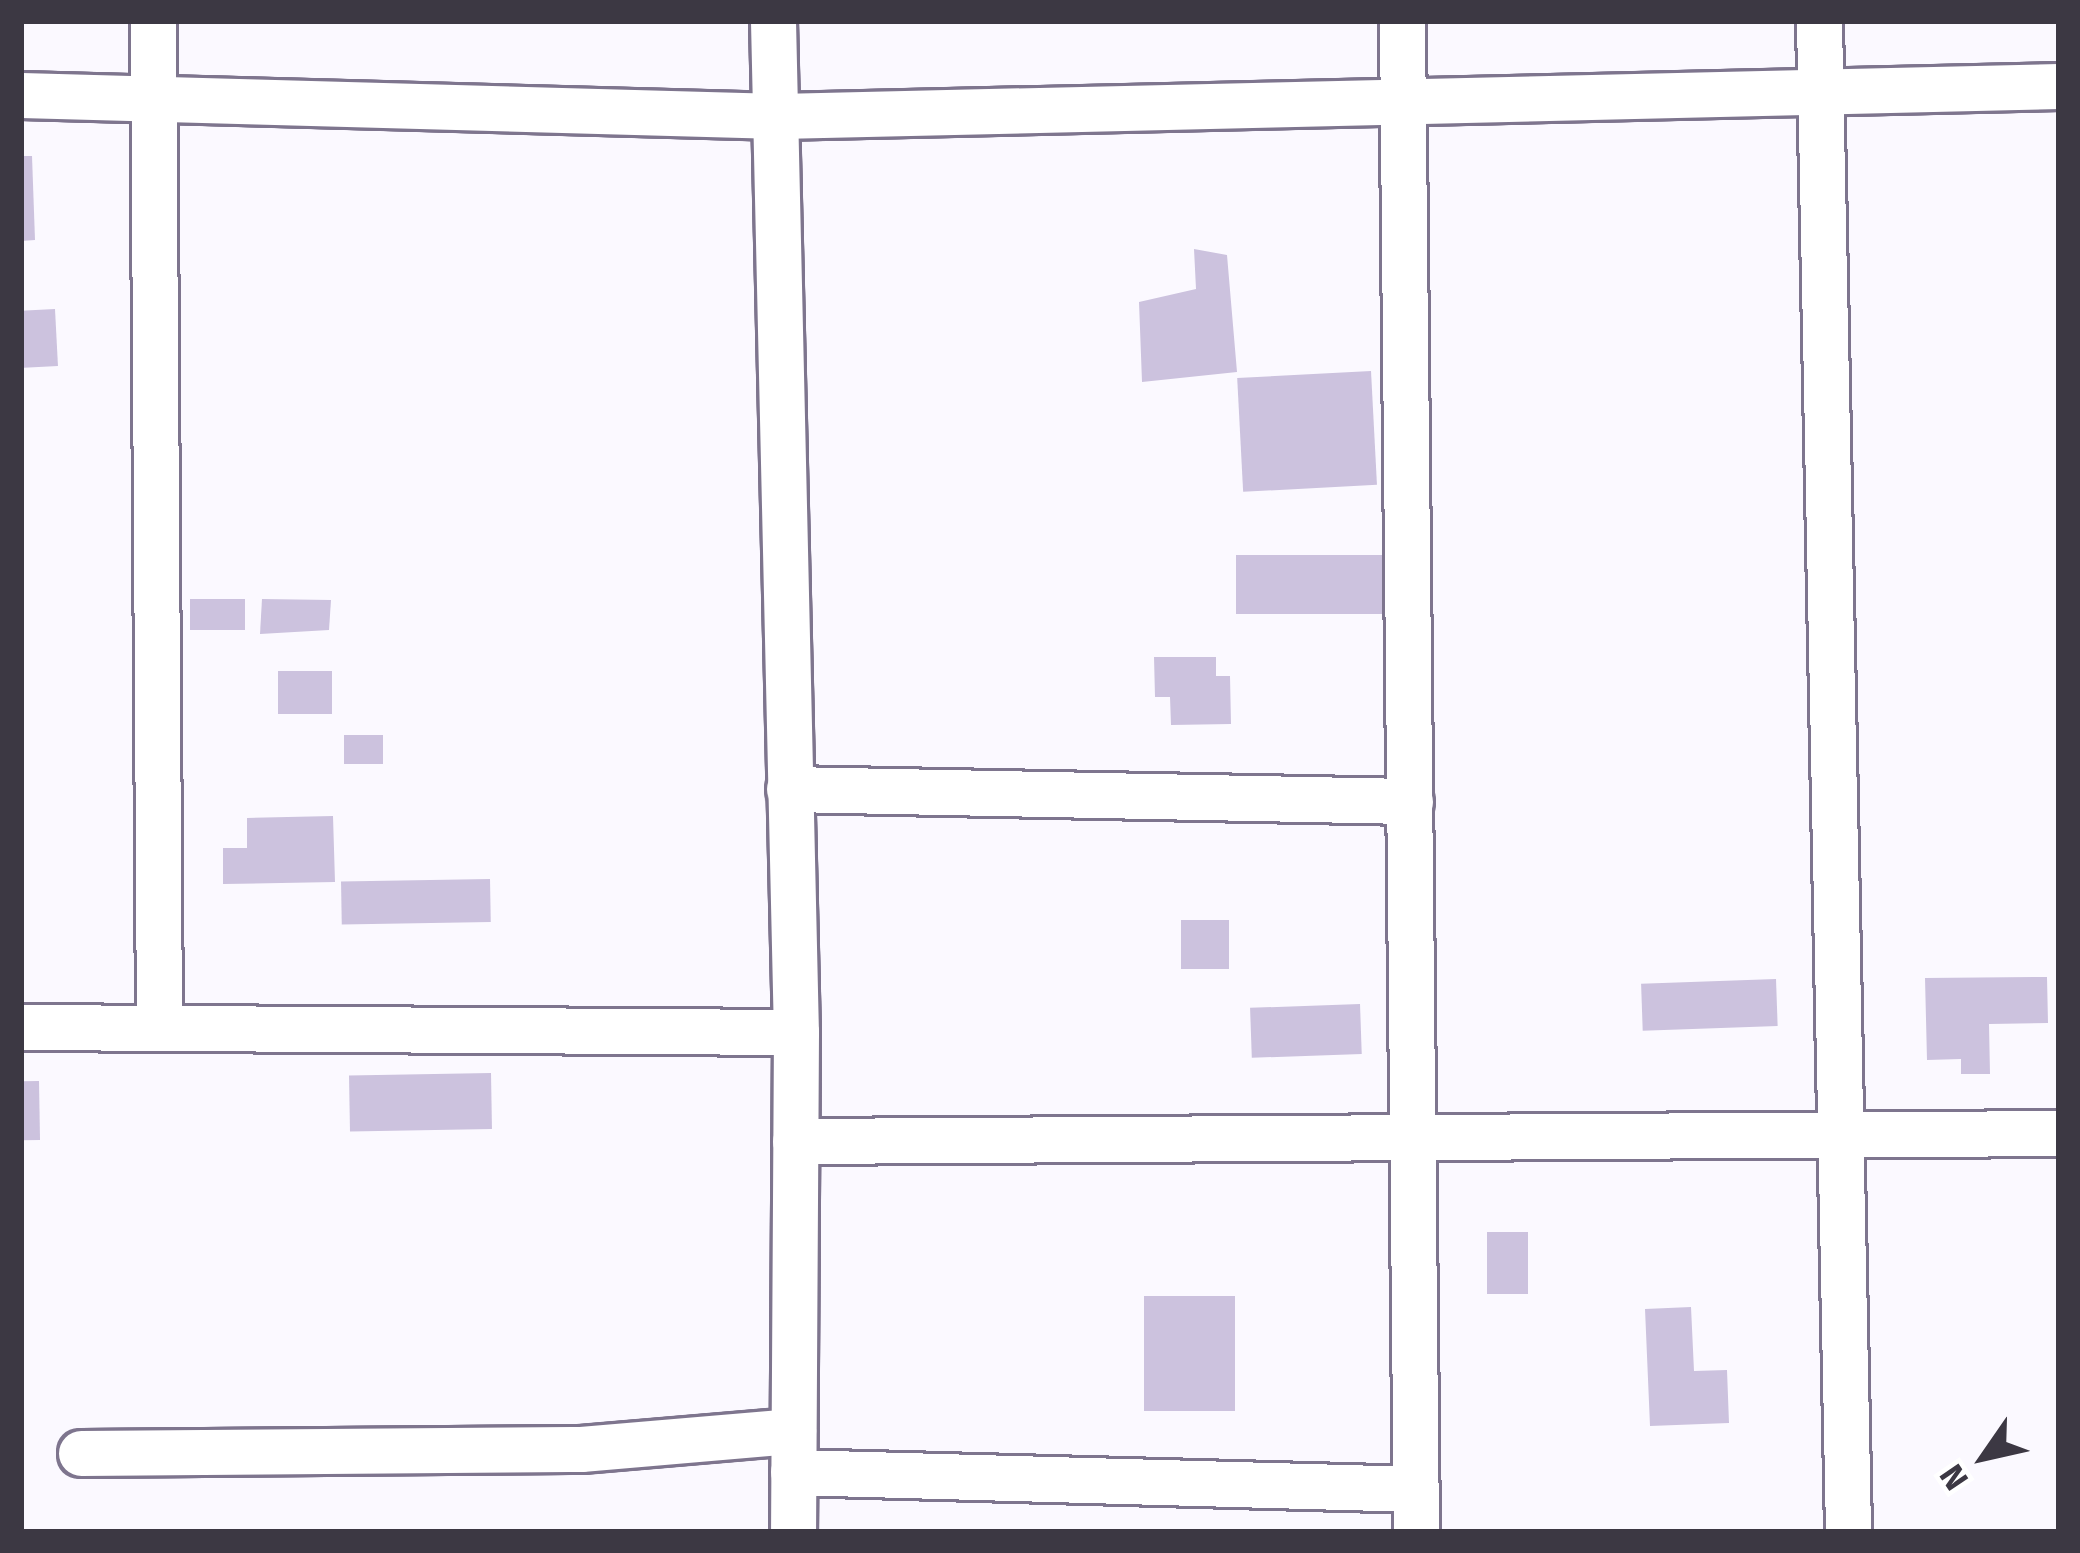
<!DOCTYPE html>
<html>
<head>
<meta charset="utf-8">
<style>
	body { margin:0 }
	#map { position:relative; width:2080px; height:1553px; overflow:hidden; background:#fbf9ff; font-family:"Fira Sans",sans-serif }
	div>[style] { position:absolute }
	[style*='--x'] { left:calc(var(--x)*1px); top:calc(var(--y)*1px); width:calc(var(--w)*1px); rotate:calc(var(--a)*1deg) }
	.building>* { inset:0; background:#ccc2de; transform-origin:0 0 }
	.roads { filter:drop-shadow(3px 0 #7e758e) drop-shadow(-3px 0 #7e758e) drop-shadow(0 3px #7e758e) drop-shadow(0 -3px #7e758e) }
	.minor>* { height:45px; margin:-22.5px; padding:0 22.5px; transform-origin:22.5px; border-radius:22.5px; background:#fff }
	span { translate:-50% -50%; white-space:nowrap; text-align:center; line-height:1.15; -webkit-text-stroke:10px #fff; paint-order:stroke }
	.frame { position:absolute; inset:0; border:24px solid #3c3843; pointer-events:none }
	.north { position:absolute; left:1924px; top:1397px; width:120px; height:120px; -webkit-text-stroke:9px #fff; paint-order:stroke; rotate:236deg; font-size:33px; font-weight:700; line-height:48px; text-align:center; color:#3c3843 }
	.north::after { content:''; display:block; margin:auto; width:42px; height:54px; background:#3c3843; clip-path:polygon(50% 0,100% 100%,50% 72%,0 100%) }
</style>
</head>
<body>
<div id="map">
	<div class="building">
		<div style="clip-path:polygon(21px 156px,32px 156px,35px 240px,21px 241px)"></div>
		<div style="clip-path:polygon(1194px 249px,1227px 255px,1237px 372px,1142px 382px,1139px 302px,1196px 289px)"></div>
		<div style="left:55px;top:309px;width:57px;height:34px;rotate:87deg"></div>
		<div style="left:1371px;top:371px;width:114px;height:134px;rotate:87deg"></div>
		<div style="left:1236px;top:555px;width:146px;height:59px"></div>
		<div style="left:190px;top:599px;width:55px;height:31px"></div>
		<div style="clip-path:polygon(262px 599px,331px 600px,329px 630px,260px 634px)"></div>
		<div style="clip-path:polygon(1154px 657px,1216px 657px,1216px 676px,1230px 676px,1231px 724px,1171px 725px,1170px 697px,1155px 697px)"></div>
		<div style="left:332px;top:671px;width:43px;height:54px;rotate:90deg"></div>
		<div style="left:383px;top:735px;width:29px;height:39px;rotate:90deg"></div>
		<div style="clip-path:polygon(333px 816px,335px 882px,223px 884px,223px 848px,247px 848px,247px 818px)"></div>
		<div style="left:490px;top:879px;width:43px;height:149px;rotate:89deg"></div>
		<div style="left:1181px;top:920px;width:48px;height:49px"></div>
		<div style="clip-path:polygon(2047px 977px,2048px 1023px,1989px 1024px,1990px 1074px,1961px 1074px,1961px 1059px,1927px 1060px,1925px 978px)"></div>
		<div style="left:1776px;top:979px;width:47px;height:135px;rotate:88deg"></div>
		<div style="left:1360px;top:1004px;width:50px;height:110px;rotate:88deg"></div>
		<div style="left:491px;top:1073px;width:56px;height:142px;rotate:89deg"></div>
		<div style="left:39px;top:1081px;width:59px;height:18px;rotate:89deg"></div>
		<div style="left:1487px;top:1232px;width:41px;height:62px"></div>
		<div style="left:1235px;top:1296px;width:115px;height:91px;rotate:90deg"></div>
		<div style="clip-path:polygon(1691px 1307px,1694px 1371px,1727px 1370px,1729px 1423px,1650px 1426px,1645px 1309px)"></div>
	</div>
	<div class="roads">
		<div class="minor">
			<div style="--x:153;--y:21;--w:1006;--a:89.66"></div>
			<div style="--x:773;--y:21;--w:1011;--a:88.7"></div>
			<div style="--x:796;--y:1032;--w:500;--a:90.34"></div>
			<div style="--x:1402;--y:21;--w:1511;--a:89.47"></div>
			<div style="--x:1819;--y:21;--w:1511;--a:88.9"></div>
			<div style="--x:21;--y:95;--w:758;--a:1.59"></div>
			<div style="--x:779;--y:116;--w:1280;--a:-1.34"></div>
			<div style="--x:789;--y:789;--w:621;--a:1.11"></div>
			<div style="--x:21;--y:1027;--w:775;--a:0.37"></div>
			<div style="--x:795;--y:1141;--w:1264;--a:-0.36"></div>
			<div style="--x:81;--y:1453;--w:500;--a:-0.46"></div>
			<div style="--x:581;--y:1449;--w:213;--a:-4.9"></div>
			<div style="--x:793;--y:1472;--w:623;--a:1.56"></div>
		</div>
	</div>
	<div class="frame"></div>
	<div class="north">N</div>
</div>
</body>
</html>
